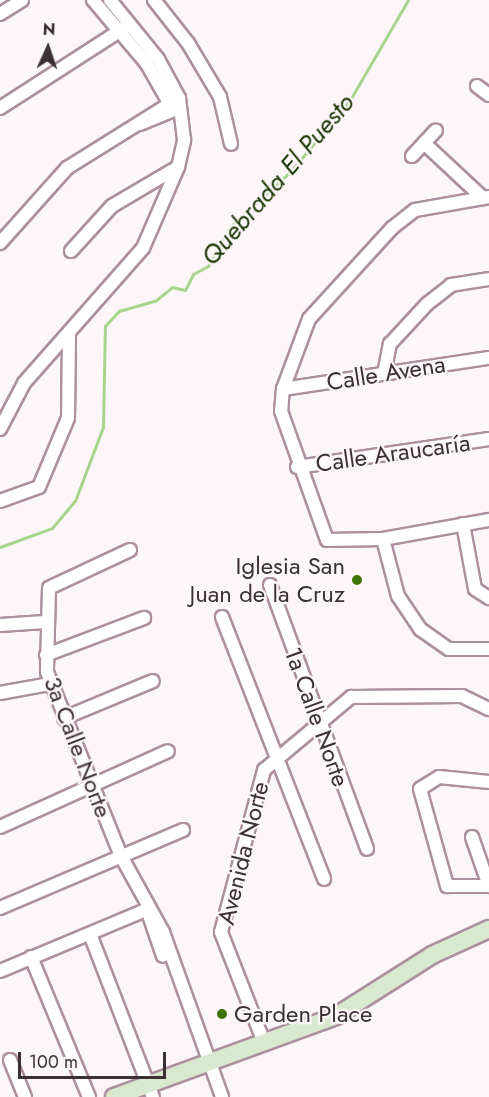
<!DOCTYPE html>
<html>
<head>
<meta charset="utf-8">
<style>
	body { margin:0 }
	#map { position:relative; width:489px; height:1097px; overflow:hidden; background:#fdf6f9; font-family:Jost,sans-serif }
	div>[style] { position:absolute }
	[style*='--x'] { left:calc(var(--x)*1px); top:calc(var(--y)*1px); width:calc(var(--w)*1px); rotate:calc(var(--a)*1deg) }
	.stream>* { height:3px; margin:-1.5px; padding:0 1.5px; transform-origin:1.5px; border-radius:1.5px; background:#a8d58d }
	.roads { filter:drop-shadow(2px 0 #ad909f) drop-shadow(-2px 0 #ad909f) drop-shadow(0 2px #ad909f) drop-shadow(0 -2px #ad909f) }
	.minor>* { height:12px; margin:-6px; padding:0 6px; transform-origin:6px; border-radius:6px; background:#fff }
	.secondary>* { height:16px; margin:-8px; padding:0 8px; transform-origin:8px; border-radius:8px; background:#d9e9cf }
	.dots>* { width:16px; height:16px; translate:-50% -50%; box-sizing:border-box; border:3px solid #fdf6f9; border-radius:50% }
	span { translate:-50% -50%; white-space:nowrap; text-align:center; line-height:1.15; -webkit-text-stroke:4.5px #fdf6f9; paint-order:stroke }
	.street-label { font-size:24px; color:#3c3036 }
	.poi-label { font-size:24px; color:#3c3036 }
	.right { translate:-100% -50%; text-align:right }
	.left { translate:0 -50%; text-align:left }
	.water-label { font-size:26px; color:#1c3805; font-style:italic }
	.north { position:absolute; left:18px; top:18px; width:60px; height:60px; -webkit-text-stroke:4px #fdf6f9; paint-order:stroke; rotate:3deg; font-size:16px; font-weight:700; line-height:24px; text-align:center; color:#3c3036 }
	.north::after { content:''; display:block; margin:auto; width:21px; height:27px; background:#3c3036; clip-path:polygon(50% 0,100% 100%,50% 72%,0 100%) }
	.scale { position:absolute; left:18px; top:1052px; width:148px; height:27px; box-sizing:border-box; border:3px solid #3c3036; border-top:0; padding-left:8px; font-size:18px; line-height:21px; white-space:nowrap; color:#3c3036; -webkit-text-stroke:4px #fdf6f9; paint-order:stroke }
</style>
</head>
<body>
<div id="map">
	<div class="stream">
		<div style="--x:0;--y:547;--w:55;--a:-20.1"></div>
		<div style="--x:52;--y:528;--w:35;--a:-50"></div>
		<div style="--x:75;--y:501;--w:79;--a:-69.3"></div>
		<div style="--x:103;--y:427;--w:101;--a:-88.9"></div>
		<div style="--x:105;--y:326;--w:21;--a:-47"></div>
		<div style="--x:119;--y:311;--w:37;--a:-16"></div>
		<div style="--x:155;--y:301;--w:22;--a:-39"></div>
		<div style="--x:172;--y:287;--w:13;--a:13"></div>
		<div style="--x:185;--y:290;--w:18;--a:-63"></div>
		<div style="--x:193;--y:274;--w:17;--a:-28"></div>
		<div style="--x:208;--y:266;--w:43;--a:-61.1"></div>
		<div style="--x:229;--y:228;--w:84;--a:-42.6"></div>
		<div style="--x:291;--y:171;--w:92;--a:-50.3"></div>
		<div style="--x:350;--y:100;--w:116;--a:-59.9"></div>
	</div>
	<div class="roads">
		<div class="minor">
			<div style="--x:93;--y:0;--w:84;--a:49.8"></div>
			<div style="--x:147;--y:64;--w:51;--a:60.4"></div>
			<div style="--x:154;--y:0;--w:55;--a:51.7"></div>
			<div style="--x:188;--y:43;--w:63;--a:59.3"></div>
			<div style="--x:220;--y:97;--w:48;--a:76.8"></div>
			<div style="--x:0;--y:14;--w:26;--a:-32"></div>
			<div style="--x:477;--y:86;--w:15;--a:37"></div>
			<div style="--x:0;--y:108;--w:153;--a:-32.8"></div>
			<div style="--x:140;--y:124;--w:42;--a:-22.3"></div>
			<div style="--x:424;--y:143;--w:81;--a:43"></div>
			<div style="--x:412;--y:156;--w:35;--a:-47"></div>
			<div style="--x:489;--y:197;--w:75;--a:170"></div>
			<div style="--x:415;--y:210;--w:29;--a:142"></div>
			<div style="--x:392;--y:228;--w:123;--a:132.4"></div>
			<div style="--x:309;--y:319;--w:75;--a:110.4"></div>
			<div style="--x:283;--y:389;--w:22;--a:95"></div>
			<div style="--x:281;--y:411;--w:137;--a:70.4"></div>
			<div style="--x:327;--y:540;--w:56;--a:-1"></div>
			<div style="--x:383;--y:539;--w:108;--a:-10.2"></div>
			<div style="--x:0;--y:243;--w:101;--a:-48.2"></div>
			<div style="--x:67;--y:168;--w:132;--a:-32"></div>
			<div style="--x:71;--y:251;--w:61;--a:-47.7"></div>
			<div style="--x:112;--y:206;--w:77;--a:-30.6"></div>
			<div style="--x:384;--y:374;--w:31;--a:-79"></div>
			<div style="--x:390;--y:344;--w:54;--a:-47.2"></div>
			<div style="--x:427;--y:304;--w:31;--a:-38"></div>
			<div style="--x:451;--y:285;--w:38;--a:-9"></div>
			<div style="--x:283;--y:389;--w:208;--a:-8.6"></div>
			<div style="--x:0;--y:429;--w:52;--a:-62.4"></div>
			<div style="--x:24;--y:383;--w:180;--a:-48.6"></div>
			<div style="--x:143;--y:248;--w:88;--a:-66.6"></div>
			<div style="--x:178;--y:167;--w:28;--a:-77"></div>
			<div style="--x:184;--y:140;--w:42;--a:-96.8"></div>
			<div style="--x:179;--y:98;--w:44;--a:-118.3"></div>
			<div style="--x:158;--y:59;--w:76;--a:-129.1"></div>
			<div style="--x:297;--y:467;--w:194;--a:-8.3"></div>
			<div style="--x:0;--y:501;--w:41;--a:-19.7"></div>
			<div style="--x:39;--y:487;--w:75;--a:-67.2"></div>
			<div style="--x:68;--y:418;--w:83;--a:-89.3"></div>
			<div style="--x:463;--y:524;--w:66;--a:79.5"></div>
			<div style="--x:475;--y:589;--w:17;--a:33"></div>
			<div style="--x:383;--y:539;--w:59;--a:75.3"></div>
			<div style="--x:398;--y:596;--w:40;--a:56"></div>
			<div style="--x:420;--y:629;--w:35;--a:35"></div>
			<div style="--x:449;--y:649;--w:40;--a:0"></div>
			<div style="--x:130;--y:550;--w:89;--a:154.9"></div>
			<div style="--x:49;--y:588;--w:84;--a:91.4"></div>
			<div style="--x:47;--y:672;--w:198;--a:68.1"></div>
			<div style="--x:121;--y:856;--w:87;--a:61.1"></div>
			<div style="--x:163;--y:932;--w:175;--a:70.3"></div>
			<div style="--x:270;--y:585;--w:281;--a:69.8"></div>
			<div style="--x:222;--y:617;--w:281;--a:68.7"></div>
			<div style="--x:0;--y:625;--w:45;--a:-3.8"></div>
			<div style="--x:46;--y:655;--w:105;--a:-20.7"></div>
			<div style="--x:0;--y:693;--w:51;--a:-10.2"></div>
			<div style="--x:64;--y:718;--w:96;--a:-22.6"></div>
			<div style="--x:489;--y:782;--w:50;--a:-174.3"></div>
			<div style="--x:439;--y:777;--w:22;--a:148"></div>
			<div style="--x:420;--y:789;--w:101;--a:74.4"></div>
			<div style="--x:447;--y:886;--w:42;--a:0"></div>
			<div style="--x:0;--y:827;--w:184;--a:-24.3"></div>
			<div style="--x:472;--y:837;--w:52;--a:70.9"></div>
			<div style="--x:0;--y:908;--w:199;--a:-23.1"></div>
			<div style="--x:149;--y:915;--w:43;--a:71.1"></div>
			<div style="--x:90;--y:934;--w:175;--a:68.9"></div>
			<div style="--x:31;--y:957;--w:152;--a:67.5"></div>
			<div style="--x:0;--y:971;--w:158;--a:-22.7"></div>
			<div style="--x:263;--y:1040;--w:116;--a:-111.3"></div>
			<div style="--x:221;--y:932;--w:168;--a:-75.1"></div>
			<div style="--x:264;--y:770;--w:114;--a:-40"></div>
			<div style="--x:351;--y:697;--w:111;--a:-0.5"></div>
			<div style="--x:462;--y:696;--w:30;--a:26"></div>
			<div style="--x:10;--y:1060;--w:40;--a:68"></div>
		</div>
		<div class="secondary">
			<div style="--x:114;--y:1097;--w:236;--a:-20"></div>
			<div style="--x:336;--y:1016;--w:114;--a:-32.4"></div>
			<div style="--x:432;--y:955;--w:63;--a:-24.5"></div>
		</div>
	</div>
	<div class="dots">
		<div style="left:357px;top:580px;background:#3e7503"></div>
		<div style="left:222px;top:1014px;background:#3e7503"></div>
	</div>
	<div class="street-label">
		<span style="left:386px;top:373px;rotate:-9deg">Calle Avena</span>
		<span style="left:393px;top:453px;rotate:-8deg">Calle Araucaría</span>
		<span style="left:317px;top:717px;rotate:70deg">1a Calle Norte</span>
		<span style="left:78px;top:747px;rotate:69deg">3a Calle Norte</span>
		<span style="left:243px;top:853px;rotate:-76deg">Avenida Norte</span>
	</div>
	<div class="poi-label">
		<span class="right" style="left:345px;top:580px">Iglesia San<br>Juan de la Cruz</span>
		<span class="left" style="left:234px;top:1014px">Garden Place</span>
	</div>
	<div class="water-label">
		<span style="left:278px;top:180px;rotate:-49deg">Quebrada El Puesto</span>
	</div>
	<div class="north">N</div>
	<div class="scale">100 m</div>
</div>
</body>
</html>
